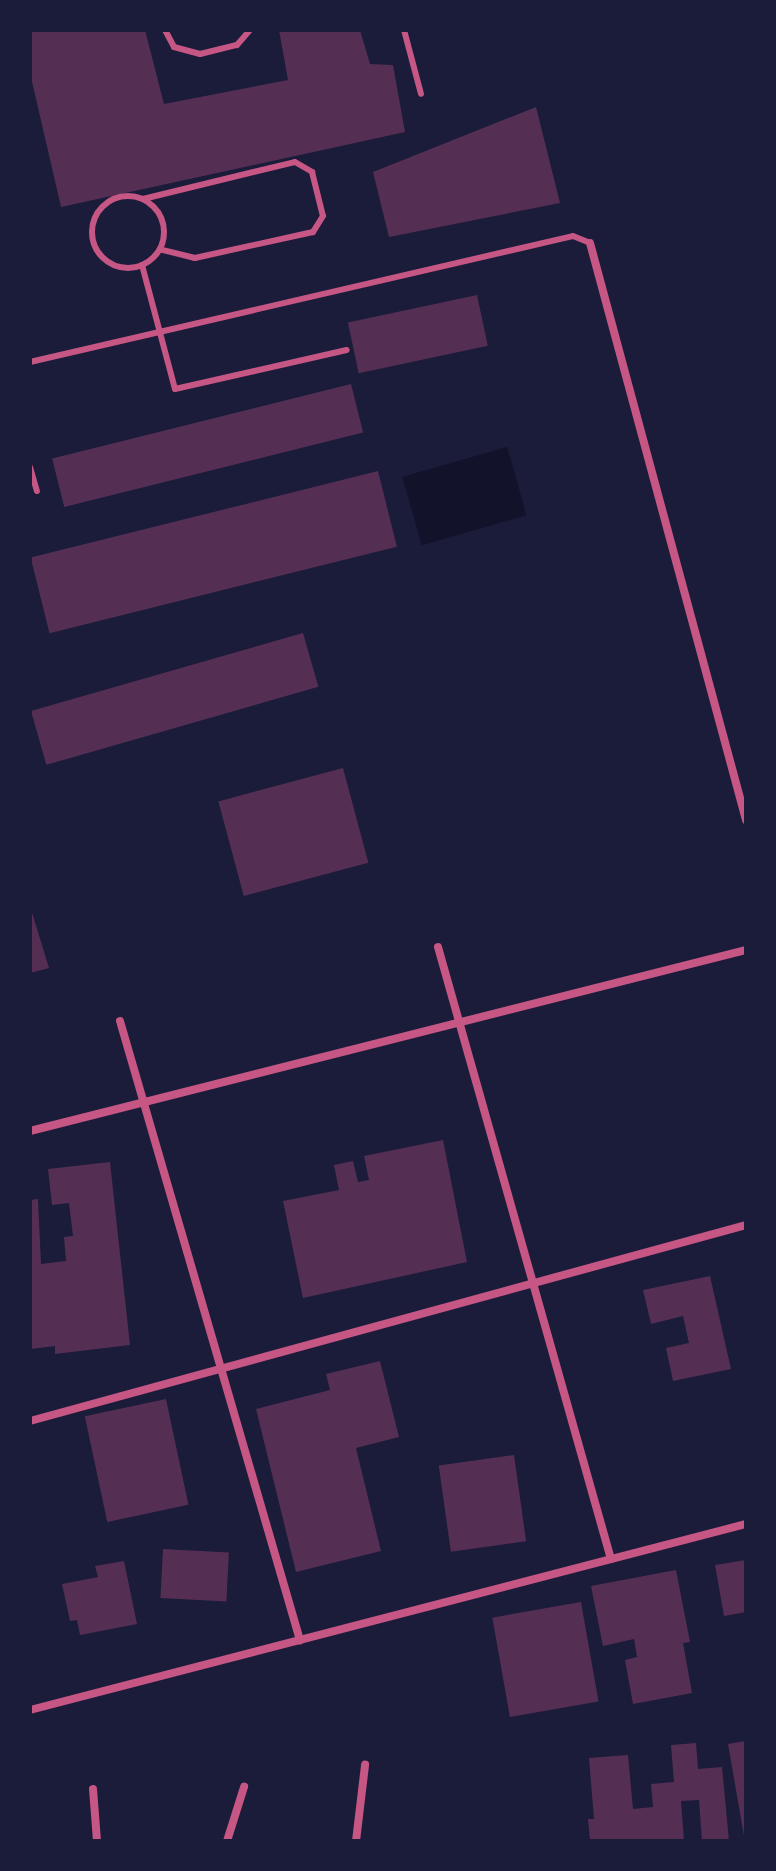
<!DOCTYPE html>
<html>
<head>
<meta charset="utf-8">
<style>
	body { margin:0 }
	#map { position:relative; width:776px; height:1871px; overflow:hidden; background:#1b1b3a; font-family:"Fira Sans Condensed",sans-serif }
	div>[style] { position:absolute }
	[style*='--x'] { left:calc(var(--x)*1px); top:calc(var(--y)*1px); width:calc(var(--w)*1px); rotate:calc(var(--a)*1deg) }
	.water>* { inset:0; background:#12122b; transform-origin:0 0 }
	.building>* { inset:0; background:#542f53; transform-origin:0 0 }
	.service>* { height:6px; margin:-3px; padding:0 3px; transform-origin:3px; border-radius:3px; background:#c65784 }
	.service>.ring { margin:-3px; padding:0; box-sizing:content-box; background:none; border:6px solid #c65784; border-radius:50% }
	.minor>* { height:8px; margin:-4px; padding:0 4px; transform-origin:4px; border-radius:4px; background:#c65784 }
	span { translate:-50% -50%; white-space:nowrap; text-align:center; line-height:1.15; -webkit-text-stroke:7px #1b1b3a; paint-order:stroke }
	.frame { position:absolute; inset:0; border:32px solid #1b1b3a; pointer-events:none }
</style>
</head>
<body>
<div id="map">
	<div class="water">
		<div style="left:507px;top:447px;width:71px;height:109px;rotate:74deg"></div>
	</div>
	<div class="building">
		<div style="clip-path:polygon(30px 30px,145px 30px,164px 104px,288px 80px,279px 30px,360px 30px,370px 64px,393px 65px,405px 132px,61px 207px,30px 73px)"></div>
		<div style="clip-path:polygon(536px 107px,560px 203px,389px 237px,373px 172px)"></div>
		<div style="left:477px;top:295px;width:52px;height:132px;rotate:78deg"></div>
		<div style="left:351px;top:384px;width:50px;height:308px;rotate:76deg"></div>
		<div style="left:378px;top:471px;width:78px;height:358px;rotate:76deg"></div>
		<div style="left:303px;top:633px;width:56px;height:283px;rotate:74deg"></div>
		<div style="left:343px;top:768px;width:98px;height:129px;rotate:75deg"></div>
		<div style="clip-path:polygon(30px 906px,49px 968px,30px 973px)"></div>
		<div style="clip-path:polygon(443px 1140px,467px 1262px,303px 1298px,283px 1201px,339px 1190px,334px 1165px,353px 1161px,358px 1182px,369px 1180px,364px 1156px)"></div>
		<div style="clip-path:polygon(110px 1162px,130px 1345px,55px 1354px,55px 1346px,30px 1349px,30px 1200px,38px 1199px,41px 1264px,66px 1261px,64px 1237px,73px 1236px,69px 1203px,52px 1205px,48px 1169px)"></div>
		<div style="clip-path:polygon(710px 1276px,731px 1369px,673px 1381px,666px 1348px,689px 1343px,683px 1316px,651px 1324px,643px 1290px)"></div>
		<div style="clip-path:polygon(380px 1361px,399px 1437px,356px 1448px,381px 1551px,296px 1572px,256px 1409px,330px 1390px,326px 1374px)"></div>
		<div style="left:166px;top:1399px;width:108px;height:83px;rotate:78deg"></div>
		<div style="left:514px;top:1455px;width:87px;height:76px;rotate:82deg"></div>
		<div style="left:163px;top:1549px;width:66px;height:49px;rotate:3deg"></div>
		<div style="clip-path:polygon(746px 1560px,746px 1612px,724px 1616px,715px 1565px)"></div>
		<div style="clip-path:polygon(124px 1561px,137px 1624px,80px 1635px,77px 1620px,70px 1621px,62px 1584px,98px 1577px,95px 1566px)"></div>
		<div style="clip-path:polygon(676px 1570px,690px 1642px,683px 1643px,692px 1693px,633px 1704px,625px 1660px,637px 1657px,634px 1639px,603px 1646px,591px 1586px)"></div>
		<div style="left:581px;top:1602px;width:101px;height:90px;rotate:80deg"></div>
		<div style="clip-path:polygon(746px 1741px,746px 1836px,744px 1836px,728px 1744px)"></div>
		<div style="clip-path:polygon(696px 1743px,698px 1769px,722px 1767px,729px 1841px,702px 1841px,699px 1800px,681px 1801px,684px 1841px,590px 1841px,588px 1819px,594px 1819px,589px 1758px,628px 1755px,633px 1809px,653px 1807px,651px 1784px,674px 1782px,671px 1745px)"></div>
	</div>
	<div class="service">
		<div style="--x:165;--y:30;--w:19;--a:62"></div>
		<div style="--x:174;--y:47;--w:27;--a:15"></div>
		<div style="--x:200;--y:54;--w:38;--a:-14"></div>
		<div style="--x:237;--y:45;--w:20;--a:-49"></div>
		<div style="--x:404;--y:30;--w:66;--a:75.1"></div>
		<div class="ring" style="left:92px;top:196px;width:66px;height:66px"></div>
		<div style="--x:143;--y:199;--w:156;--a:-13.7"></div>
		<div style="--x:295;--y:162;--w:20;--a:30"></div>
		<div style="--x:312;--y:172;--w:45;--a:76"></div>
		<div style="--x:323;--y:216;--w:19;--a:122"></div>
		<div style="--x:313;--y:232;--w:121;--a:167.6"></div>
		<div style="--x:195;--y:258;--w:36;--a:-166"></div>
		<div style="--x:142;--y:265;--w:128;--a:75.1"></div>
		<div style="--x:175;--y:389;--w:176;--a:-12.8"></div>
		<div style="--x:30;--y:362;--w:557;--a:-13.06"></div>
		<div style="--x:573;--y:236;--w:18;--a:22"></div>
		<div style="--x:30;--y:467;--w:25;--a:74"></div>
	</div>
	<div class="minor">
		<div style="--x:590;--y:243;--w:598;--a:74.87"></div>
		<div style="--x:438;--y:947;--w:636;--a:74.22"></div>
		<div style="--x:120;--y:1021;--w:645;--a:73.79"></div>
		<div style="--x:30;--y:1131;--w:739;--a:-14.19"></div>
		<div style="--x:30;--y:1421;--w:742;--a:-15.31"></div>
		<div style="--x:30;--y:1710;--w:740;--a:-14.56"></div>
		<div style="--x:93;--y:1789;--w:52;--a:85.6"></div>
		<div style="--x:227;--y:1841;--w:57;--a:-72.5"></div>
		<div style="--x:356;--y:1841;--w:77;--a:-83.2"></div>
	</div>
	<div class="frame"></div>
</div>
</body>
</html>
